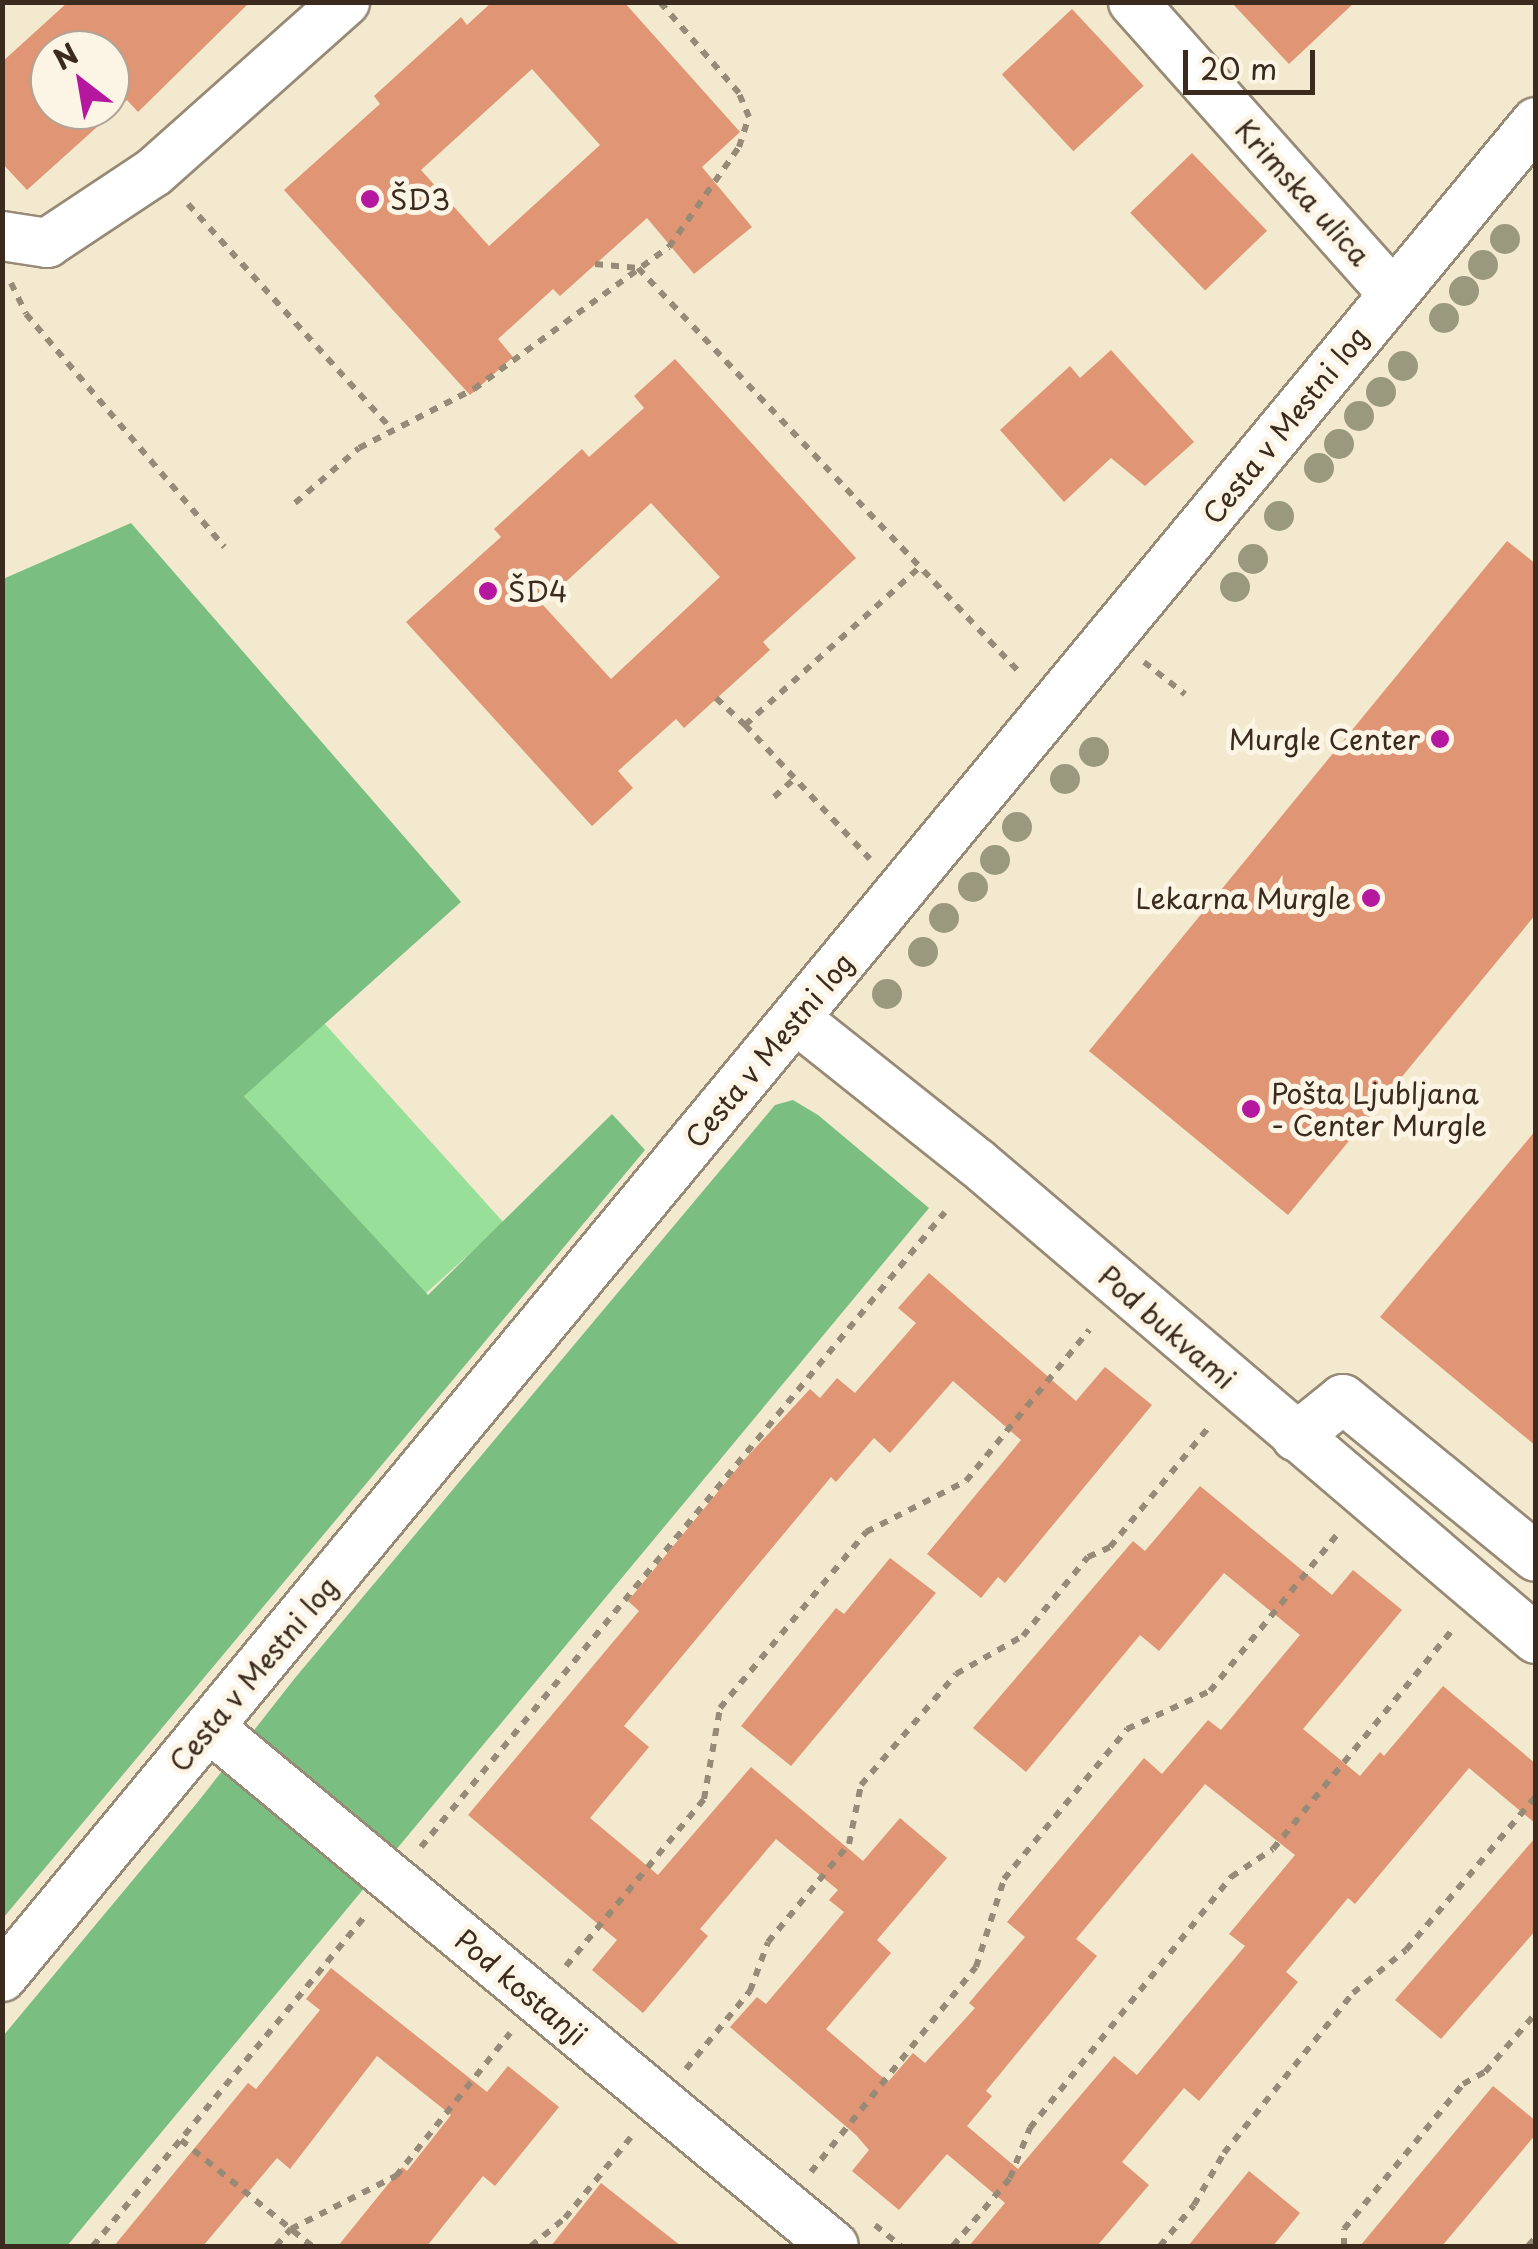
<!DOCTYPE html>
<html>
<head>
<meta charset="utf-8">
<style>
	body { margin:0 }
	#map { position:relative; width:1538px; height:2249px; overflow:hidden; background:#f3e9ce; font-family:"Playpen Sans",sans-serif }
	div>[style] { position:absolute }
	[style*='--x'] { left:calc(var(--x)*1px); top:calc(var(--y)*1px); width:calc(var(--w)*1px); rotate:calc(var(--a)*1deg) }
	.green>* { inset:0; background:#98df99; transform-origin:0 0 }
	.forest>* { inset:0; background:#7abe81 }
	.building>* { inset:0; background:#e09574; transform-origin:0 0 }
	.path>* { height:6px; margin-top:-3px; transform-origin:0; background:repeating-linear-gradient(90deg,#978a76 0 8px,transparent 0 16px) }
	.roads { filter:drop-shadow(2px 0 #978a76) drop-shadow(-2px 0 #978a76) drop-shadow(0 2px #978a76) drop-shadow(0 -2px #978a76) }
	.minor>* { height:48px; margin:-24px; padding:0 24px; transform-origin:24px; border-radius:24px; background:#fff }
	.trees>* { width:30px; height:30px; margin:-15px; border-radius:50%; background:#9a997e }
	.dots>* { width:28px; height:28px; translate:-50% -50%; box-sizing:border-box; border:5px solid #fcf5e5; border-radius:50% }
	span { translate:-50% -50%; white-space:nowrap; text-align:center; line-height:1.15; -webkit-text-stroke:10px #fcf5e5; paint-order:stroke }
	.street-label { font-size:28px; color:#3b2a1e }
	.poi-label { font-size:28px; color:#3b2a1e }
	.left { translate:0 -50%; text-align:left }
	.right { translate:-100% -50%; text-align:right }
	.frame { position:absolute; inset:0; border:5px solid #3b2a1e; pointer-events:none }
	.north { position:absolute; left:30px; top:30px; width:100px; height:100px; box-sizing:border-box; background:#fcf5e5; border:2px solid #afa495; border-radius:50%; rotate:329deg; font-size:28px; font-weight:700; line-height:40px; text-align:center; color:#3b2a1e }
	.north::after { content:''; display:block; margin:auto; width:35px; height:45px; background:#b5179e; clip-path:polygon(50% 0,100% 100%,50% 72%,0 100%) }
	.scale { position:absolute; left:1183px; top:50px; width:132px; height:45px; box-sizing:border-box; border:5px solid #3b2a1e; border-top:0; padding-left:12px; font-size:30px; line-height:35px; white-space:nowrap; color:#3b2a1e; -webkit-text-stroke:8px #fcf5e5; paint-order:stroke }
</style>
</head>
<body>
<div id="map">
	<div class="green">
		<div style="left:324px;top:1023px;width:269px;height:108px;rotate:48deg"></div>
	</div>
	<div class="forest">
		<div style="clip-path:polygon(131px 523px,461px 902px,244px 1096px,428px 1295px,612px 1114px,645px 1150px,4px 1917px,3px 579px)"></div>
		<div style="clip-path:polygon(793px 1100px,818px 1115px,929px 1208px,67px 2246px,3px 2246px,3px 2036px,197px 1803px,295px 1678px,775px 1105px)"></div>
	</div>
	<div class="building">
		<div style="clip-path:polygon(evenodd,68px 2px,250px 2px,138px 112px,127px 100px,27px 190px,2px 163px,2px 62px,68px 2px,50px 50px,110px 50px,110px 110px,50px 110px,50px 50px)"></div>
		<div style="clip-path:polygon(evenodd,492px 2px,624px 2px,740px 132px,702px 167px,752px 227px,694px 274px,647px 218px,560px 296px,553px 289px,498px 339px,513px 357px,470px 395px,284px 190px,380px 104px,374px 96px,461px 17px,467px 25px,492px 2px,532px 69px,600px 145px,489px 246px,421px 170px,532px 69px)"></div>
		<div style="clip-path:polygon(1231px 2px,1355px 2px,1289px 64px)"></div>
		<div style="left:1072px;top:9px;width:105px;height:96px;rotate:47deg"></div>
		<div style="left:1192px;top:153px;width:108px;height:86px;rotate:46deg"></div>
		<div style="clip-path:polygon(1111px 350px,1194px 442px,1145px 486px,1111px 458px,1064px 502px,1000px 430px,1070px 366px,1080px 378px)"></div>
		<div style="clip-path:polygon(evenodd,675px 359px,856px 558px,763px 642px,770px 650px,684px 728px,676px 719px,618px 771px,633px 788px,592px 826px,406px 622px,501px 537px,494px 529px,582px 449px,589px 457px,644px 408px,634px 396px,675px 359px,651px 503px,720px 577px,611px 679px,542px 604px,651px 503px)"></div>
		<div style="clip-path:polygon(1507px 541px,1536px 564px,1536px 914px,1288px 1215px,1089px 1051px)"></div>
		<div style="clip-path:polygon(1536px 1130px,1536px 1446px,1380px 1317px)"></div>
		<div style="clip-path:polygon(evenodd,929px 1273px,1076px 1401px,1105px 1367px,1152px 1405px,1005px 1583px,998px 1577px,981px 1598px,927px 1554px,1021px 1440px,953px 1381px,890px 1453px,874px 1438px,836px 1482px,831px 1477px,624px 1726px,649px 1747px,590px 1818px,658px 1875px,751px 1767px,863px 1861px,900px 1818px,947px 1858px,877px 1940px,891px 1953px,826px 2029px,888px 2082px,913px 2053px,925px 2063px,975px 2008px,969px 2003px,1025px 1937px,1007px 1922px,1144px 1758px,1162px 1774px,1208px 1720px,1221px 1730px,1300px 1635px,1224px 1573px,1159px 1651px,1140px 1635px,1026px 1772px,973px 1728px,1133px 1541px,1145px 1551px,1200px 1486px,1332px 1595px,1353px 1570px,1402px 1610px,1303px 1729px,1360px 1776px,1380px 1752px,1384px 1756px,1443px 1686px,1536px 1764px,1536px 1824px,1469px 1768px,1355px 1904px,1348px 1898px,1286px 1972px,1298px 1982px,1199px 2101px,1184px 2088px,1122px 2162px,1149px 2185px,1097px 2246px,969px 2246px,1005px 2203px,947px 2154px,899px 2210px,852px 2171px,869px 2150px,856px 2135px,730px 2027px,757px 1997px,766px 2004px,844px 1912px,829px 1900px,838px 1890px,776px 1839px,700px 1929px,708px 1936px,643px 2013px,592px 1970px,617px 1940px,468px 1815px,639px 1611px,628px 1601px,745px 1459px,810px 1389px,820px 1398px,837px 1378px,855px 1393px,916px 1323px,898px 1308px,929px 1273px,1205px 1784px,1295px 1855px,1229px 1934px,1245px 1946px,1137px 2075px,1114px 2056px,1018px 2169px,967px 2126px,992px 2096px,986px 2091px,1097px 1956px,1076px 1939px,1205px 1784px)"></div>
		<div style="clip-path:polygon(890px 1558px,936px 1593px,791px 1766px,741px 1726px,836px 1608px,844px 1614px)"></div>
		<div style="clip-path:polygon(1536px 1837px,1536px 1930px,1441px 2039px,1395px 2000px)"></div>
		<div style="clip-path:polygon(331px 1968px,487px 2092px,508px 2066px,559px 2107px,495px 2186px,483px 2176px,427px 2246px,338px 2246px,402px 2167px,407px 2171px,451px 2115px,377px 2056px,290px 2169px,277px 2158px,203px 2246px,114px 2246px,248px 2083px,256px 2089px,320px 2010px,306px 1999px)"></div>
		<div style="clip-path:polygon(1493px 2086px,1536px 2121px,1536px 2134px,1442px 2246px,1360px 2246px)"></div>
		<div style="clip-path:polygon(1249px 2171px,1300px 2213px,1273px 2246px,1188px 2246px)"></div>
		<div style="clip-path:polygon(601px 2183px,681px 2246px,551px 2246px)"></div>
	</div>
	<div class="path">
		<div style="--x:188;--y:204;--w:304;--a:47.9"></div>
		<div style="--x:595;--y:264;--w:43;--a:5.3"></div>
		<div style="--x:638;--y:268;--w:558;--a:46.67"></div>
		<div style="--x:11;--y:283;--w:34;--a:64"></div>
		<div style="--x:26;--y:314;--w:306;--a:49.6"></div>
		<div style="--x:295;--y:503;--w:84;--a:-40.7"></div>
		<div style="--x:359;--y:448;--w:129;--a:-27.2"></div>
		<div style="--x:474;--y:389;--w:241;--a:-36.1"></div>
		<div style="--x:669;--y:247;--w:122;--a:-55"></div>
		<div style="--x:739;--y:147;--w:32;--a:-72"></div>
		<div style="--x:749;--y:117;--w:26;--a:-113"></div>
		<div style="--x:739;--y:93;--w:121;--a:-131"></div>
		<div style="--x:1144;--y:662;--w:52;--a:38"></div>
		<div style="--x:716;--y:698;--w:40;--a:43"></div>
		<div style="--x:745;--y:725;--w:234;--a:-42.1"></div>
		<div style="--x:745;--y:725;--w:183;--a:47"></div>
		<div style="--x:774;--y:797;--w:27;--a:-42"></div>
		<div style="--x:421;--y:1847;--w:823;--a:-50.47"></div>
		<div style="--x:566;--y:1966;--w:217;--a:-50.4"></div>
		<div style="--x:704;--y:1799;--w:92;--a:-80"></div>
		<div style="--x:720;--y:1708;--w:229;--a:-50.3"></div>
		<div style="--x:866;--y:1532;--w:112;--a:-27"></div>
		<div style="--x:966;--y:1481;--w:195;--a:-50.8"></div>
		<div style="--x:686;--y:2069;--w:101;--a:-50.6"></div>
		<div style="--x:750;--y:1991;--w:52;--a:-69.8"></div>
		<div style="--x:768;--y:1942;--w:127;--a:-50.4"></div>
		<div style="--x:849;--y:1844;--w:60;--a:-78.5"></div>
		<div style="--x:861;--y:1785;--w:146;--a:-49.4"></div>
		<div style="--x:956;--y:1674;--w:77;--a:-29.6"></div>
		<div style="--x:1023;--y:1636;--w:102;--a:-50.6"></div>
		<div style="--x:1088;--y:1557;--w:24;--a:-24"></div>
		<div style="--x:1110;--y:1547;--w:154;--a:-50.5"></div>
		<div style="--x:181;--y:2140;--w:169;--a:39"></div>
		<div style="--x:811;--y:2172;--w:263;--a:-51.2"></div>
		<div style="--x:976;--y:1967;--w:92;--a:-72.3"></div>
		<div style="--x:1004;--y:1879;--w:194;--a:-50.6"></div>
		<div style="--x:1127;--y:1729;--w:91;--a:-24.6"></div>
		<div style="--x:1210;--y:1691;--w:201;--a:-50.9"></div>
		<div style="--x:875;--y:2225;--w:33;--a:39"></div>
		<div style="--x:1536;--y:2225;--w:4;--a:90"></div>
		<div style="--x:93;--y:2246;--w:429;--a:-50.5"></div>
		<div style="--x:276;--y:2246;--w:23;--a:-49"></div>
		<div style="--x:291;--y:2229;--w:118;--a:-26.8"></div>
		<div style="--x:396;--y:2176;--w:183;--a:-51.4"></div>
		<div style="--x:531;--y:2246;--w:44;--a:-39.5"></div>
		<div style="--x:565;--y:2218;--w:104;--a:-50.8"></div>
		<div style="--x:953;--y:2246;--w:89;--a:-50"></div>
		<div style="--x:1010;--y:2178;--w:54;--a:-68.2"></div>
		<div style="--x:1030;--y:2128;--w:322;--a:-51.3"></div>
		<div style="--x:1231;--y:1877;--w:50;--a:-33.7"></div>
		<div style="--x:1273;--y:1849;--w:283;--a:-50.7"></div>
		<div style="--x:1160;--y:2246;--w:53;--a:-50.3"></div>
		<div style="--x:1194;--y:2205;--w:60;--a:-60"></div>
		<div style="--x:1224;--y:2153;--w:206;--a:-51.1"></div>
		<div style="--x:1353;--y:1993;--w:68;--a:-39.1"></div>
		<div style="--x:1406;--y:1950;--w:202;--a:-49.8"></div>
		<div style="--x:1344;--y:2246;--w:17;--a:-90"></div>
		<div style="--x:1344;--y:2229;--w:188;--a:-50.6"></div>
		<div style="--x:1463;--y:2084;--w:25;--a:-29"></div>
		<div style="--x:1485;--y:2072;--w:78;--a:-49.2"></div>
		<div style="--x:1528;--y:2246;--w:12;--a:-48"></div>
	</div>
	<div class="roads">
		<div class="minor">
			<div style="--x:1133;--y:2;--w:390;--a:48.3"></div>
			<div style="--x:2;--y:236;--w:46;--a:8.8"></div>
			<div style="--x:47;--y:243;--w:128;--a:-33.6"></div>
			<div style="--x:154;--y:172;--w:256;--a:-41.7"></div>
			<div style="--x:796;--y:1019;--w:230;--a:38.5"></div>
			<div style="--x:976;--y:1162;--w:736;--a:40.42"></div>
			<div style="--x:1296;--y:1437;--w:60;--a:-39"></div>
			<div style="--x:1343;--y:1399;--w:249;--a:39.3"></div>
			<div style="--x:209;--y:1727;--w:812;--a:39.71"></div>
			<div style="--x:2;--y:1977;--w:2407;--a:-50.41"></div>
		</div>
	</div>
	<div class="trees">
		<div style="left:1505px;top:239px"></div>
		<div style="left:1483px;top:265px"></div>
		<div style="left:1464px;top:291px"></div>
		<div style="left:1444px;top:318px"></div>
		<div style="left:1403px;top:366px"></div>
		<div style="left:1381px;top:392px"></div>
		<div style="left:1359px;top:416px"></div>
		<div style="left:1339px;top:444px"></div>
		<div style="left:1319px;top:468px"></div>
		<div style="left:1279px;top:516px"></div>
		<div style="left:1253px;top:559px"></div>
		<div style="left:1235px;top:587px"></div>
		<div style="left:1094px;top:752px"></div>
		<div style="left:1065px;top:779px"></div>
		<div style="left:1017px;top:827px"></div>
		<div style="left:995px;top:860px"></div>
		<div style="left:973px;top:887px"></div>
		<div style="left:944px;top:918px"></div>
		<div style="left:923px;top:952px"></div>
		<div style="left:887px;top:994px"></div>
	</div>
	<div class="dots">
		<div style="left:370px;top:199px;background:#b5179e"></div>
		<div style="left:488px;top:591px;background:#b5179e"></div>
		<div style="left:1440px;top:739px;background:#b5179e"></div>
		<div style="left:1371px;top:898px;background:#b5179e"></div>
		<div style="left:1251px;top:1109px;background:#b5179e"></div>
	</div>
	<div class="street-label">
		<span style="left:1303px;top:192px;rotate:48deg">Krimska ulica</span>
		<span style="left:1285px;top:425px;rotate:-51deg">Cesta v Mestni log</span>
		<span style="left:769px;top:1050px;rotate:-50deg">Cesta v Mestni log</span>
		<span style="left:1167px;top:1327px;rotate:41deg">Pod bukvami</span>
		<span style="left:253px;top:1674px;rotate:-50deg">Cesta v Mestni log</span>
		<span style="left:521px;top:1987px;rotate:40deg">Pod kostanji</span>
	</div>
	<div class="poi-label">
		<span class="left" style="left:390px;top:199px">ŠD3</span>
		<span class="left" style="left:508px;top:591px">ŠD4</span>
		<span class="right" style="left:1420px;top:739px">Murgle Center</span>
		<span class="right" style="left:1351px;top:898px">Lekarna Murgle</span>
		<span class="left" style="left:1271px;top:1109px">Pošta Ljubljana<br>- Center Murgle</span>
	</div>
	<div class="frame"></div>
	<div class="north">N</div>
	<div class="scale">20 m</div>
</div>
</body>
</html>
